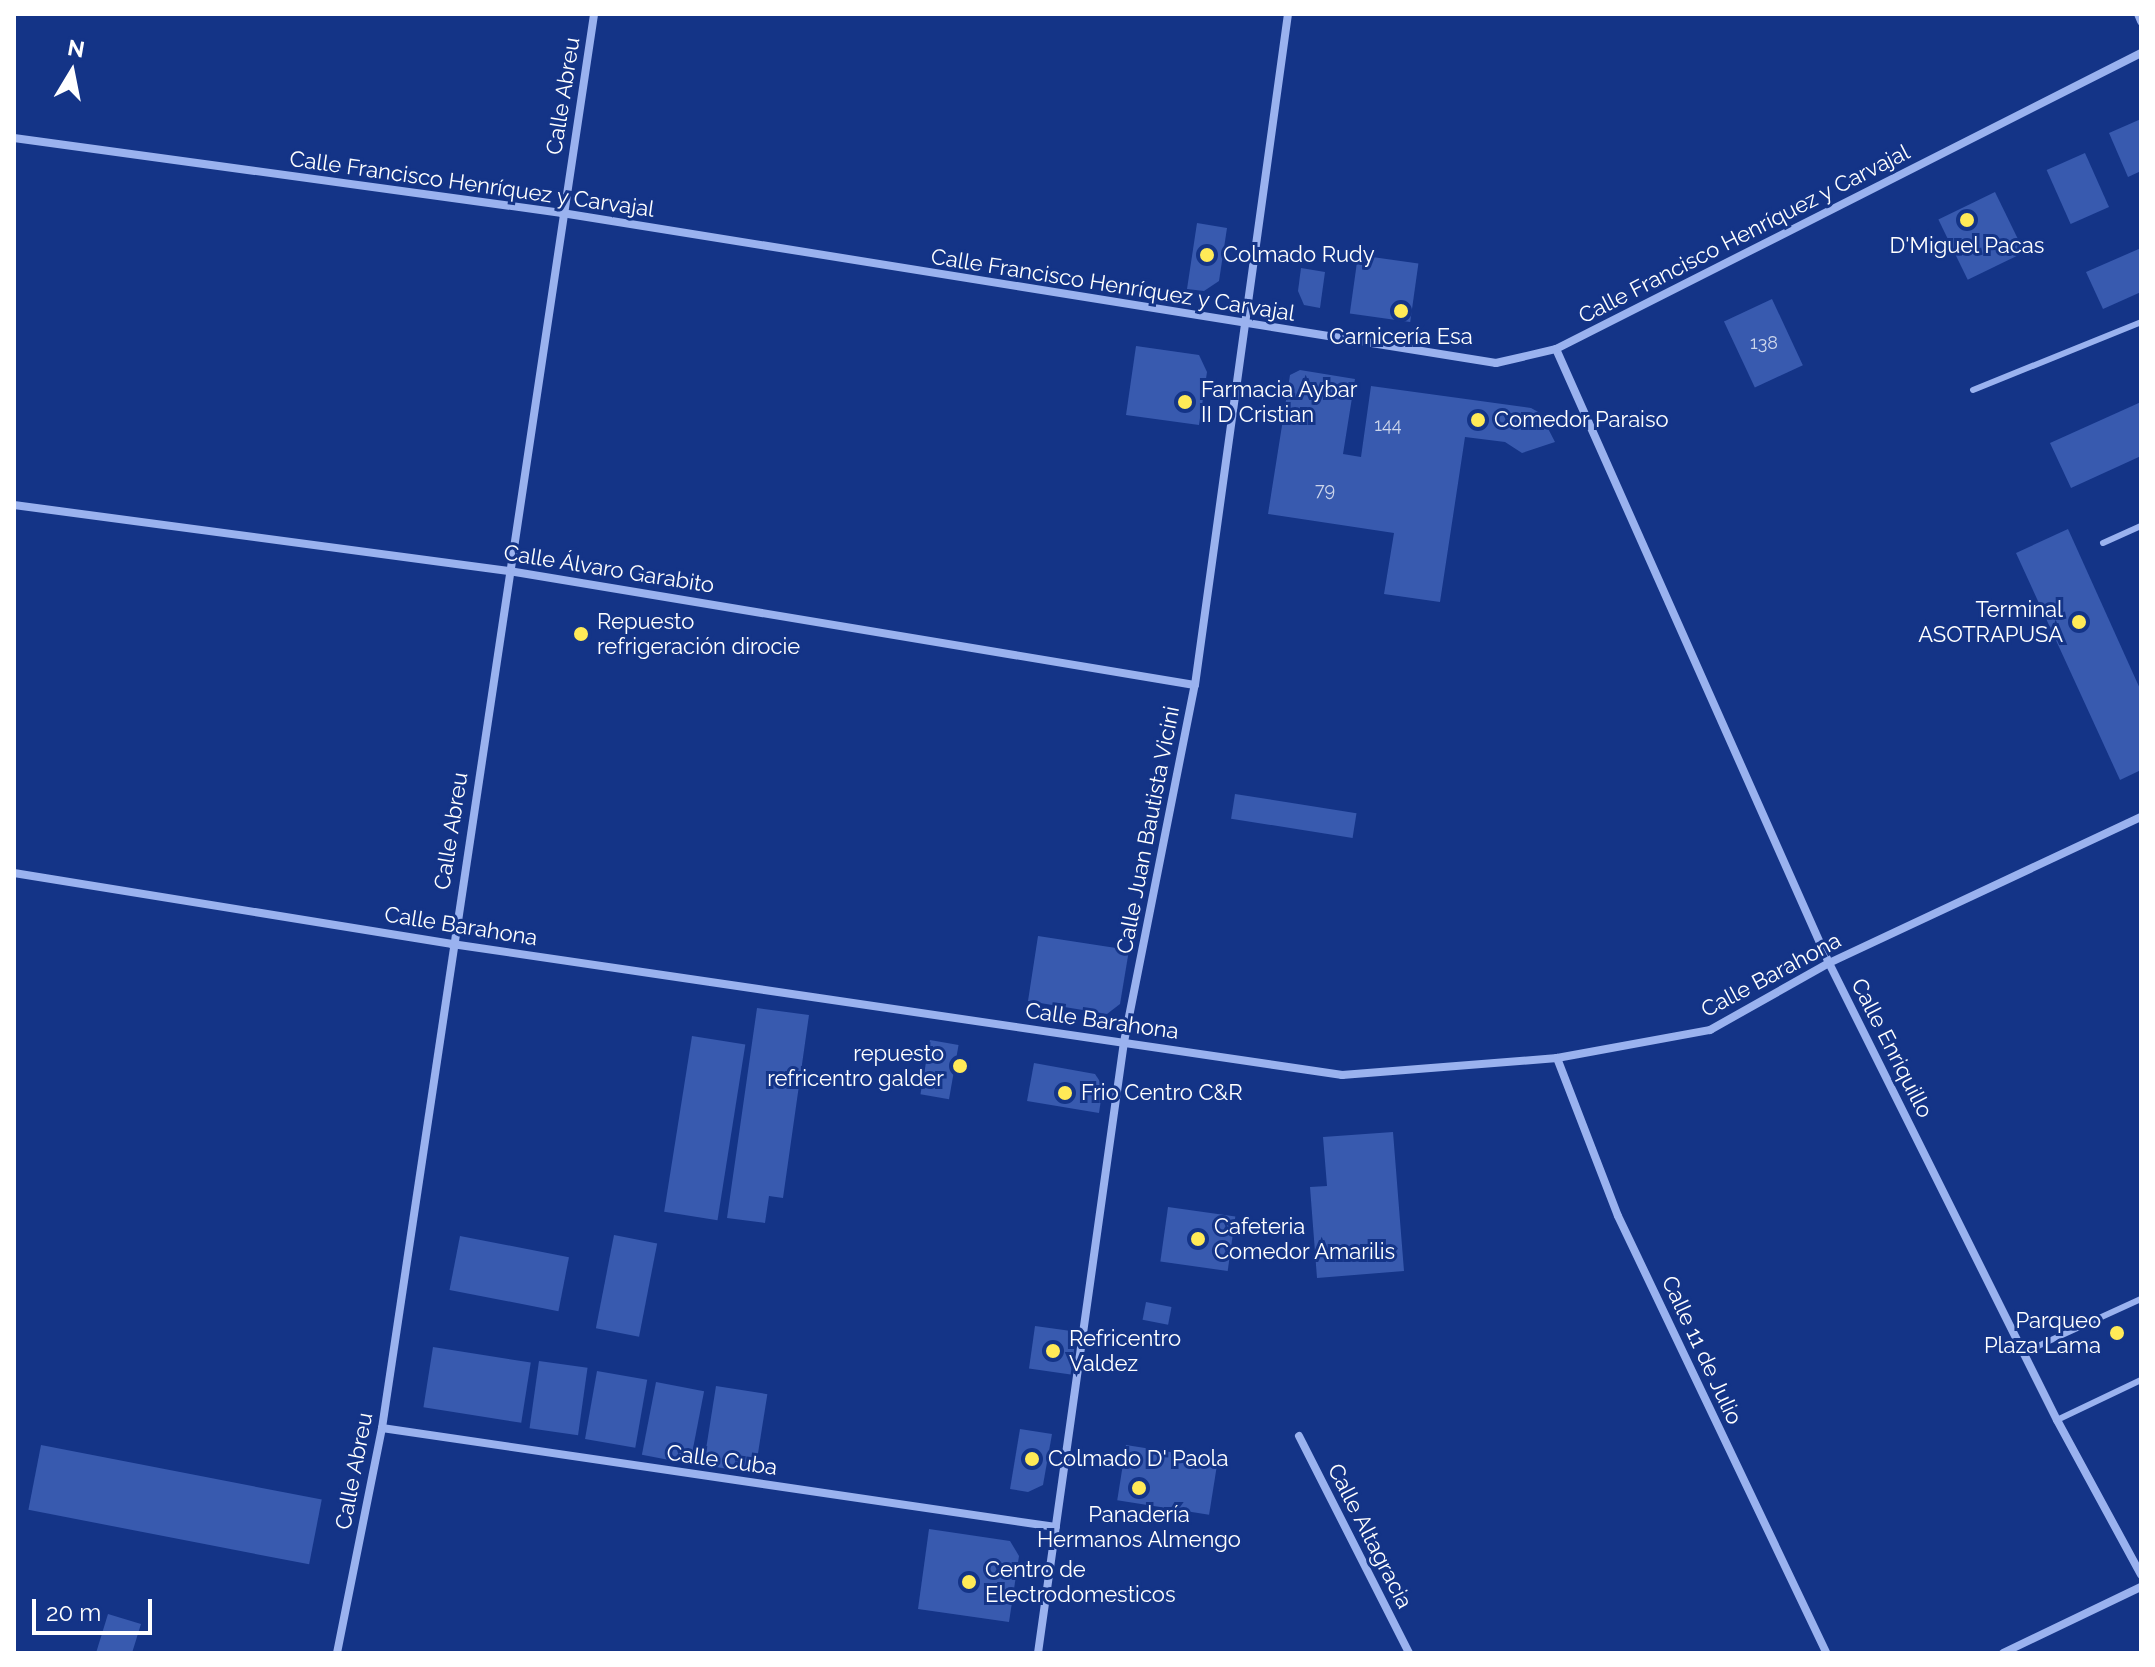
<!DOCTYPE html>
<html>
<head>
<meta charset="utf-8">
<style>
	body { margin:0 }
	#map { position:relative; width:2155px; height:1667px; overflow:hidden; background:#143487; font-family:Raleway,sans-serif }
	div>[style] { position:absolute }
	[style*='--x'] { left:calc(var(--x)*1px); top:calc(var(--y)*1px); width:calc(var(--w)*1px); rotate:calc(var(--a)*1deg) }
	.building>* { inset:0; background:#385aaf; transform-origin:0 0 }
	.lane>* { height:6px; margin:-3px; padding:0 3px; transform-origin:3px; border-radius:3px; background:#9ab2ef }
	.street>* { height:8px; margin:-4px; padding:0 4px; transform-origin:4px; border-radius:4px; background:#9ab2ef }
	.dots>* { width:22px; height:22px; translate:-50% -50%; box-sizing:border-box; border:4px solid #143487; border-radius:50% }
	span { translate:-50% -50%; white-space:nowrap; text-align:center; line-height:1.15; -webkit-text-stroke:6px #143487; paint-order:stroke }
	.number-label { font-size:18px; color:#cdd6eb }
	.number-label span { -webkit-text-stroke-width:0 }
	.street-label { font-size:22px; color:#fff }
	.poi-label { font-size:22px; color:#fff }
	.left { translate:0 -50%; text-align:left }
	.right { translate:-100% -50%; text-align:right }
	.frame { position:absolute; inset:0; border:16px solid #fff; pointer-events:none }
	.north { position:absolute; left:32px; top:32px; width:80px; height:80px; -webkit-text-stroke:6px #143487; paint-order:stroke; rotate:10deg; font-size:22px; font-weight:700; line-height:32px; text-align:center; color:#fff }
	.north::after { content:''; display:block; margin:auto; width:28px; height:36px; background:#fff; clip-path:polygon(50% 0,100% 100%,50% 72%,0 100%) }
	.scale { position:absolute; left:32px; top:1599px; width:120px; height:36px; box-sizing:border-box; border:4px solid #fff; border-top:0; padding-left:10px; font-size:24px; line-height:28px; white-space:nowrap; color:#fff; -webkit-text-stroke:6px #143487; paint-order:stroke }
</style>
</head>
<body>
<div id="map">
	<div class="building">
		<div style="clip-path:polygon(2141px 119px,2141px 171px,2128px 177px,2109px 133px)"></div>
		<div style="left:2085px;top:153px;width:59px;height:42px;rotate:66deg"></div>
		<div style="left:1995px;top:192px;width:67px;height:63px;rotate:64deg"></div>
		<div style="clip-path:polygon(1197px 223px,1227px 228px,1219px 281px,1204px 291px,1187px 289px)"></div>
		<div style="clip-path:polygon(2141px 248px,2141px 292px,2103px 309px,2086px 272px)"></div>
		<div style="left:1358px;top:255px;width:61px;height:59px;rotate:8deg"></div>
		<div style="clip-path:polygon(1301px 268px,1325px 272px,1320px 308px,1304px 305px,1298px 291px)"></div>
		<div style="left:1772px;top:299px;width:73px;height:53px;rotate:65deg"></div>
		<div style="clip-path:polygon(1136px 346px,1199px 355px,1207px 372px,1199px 425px,1126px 415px)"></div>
		<div style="clip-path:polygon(1300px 370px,1355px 379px,1343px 454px,1361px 457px,1371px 386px,1531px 408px,1540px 413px,1555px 442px,1522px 453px,1505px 442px,1465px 437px,1440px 602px,1384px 594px,1394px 533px,1268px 514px,1290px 375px)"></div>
		<div style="clip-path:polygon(2141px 402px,2141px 456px,2071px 488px,2050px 443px)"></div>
		<div style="clip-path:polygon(2068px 529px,2141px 691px,2141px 770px,2120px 780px,2016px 553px)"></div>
		<div style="left:1235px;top:794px;width:123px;height:25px;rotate:9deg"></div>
		<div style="clip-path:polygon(1038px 936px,1129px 950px,1120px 1004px,1107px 1014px,1028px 1001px)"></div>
		<div style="clip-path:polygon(757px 1008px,809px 1015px,783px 1198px,769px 1196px,765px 1223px,727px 1218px)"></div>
		<div style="left:692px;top:1036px;width:54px;height:178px;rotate:9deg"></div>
		<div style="left:930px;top:1040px;width:29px;height:55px;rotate:10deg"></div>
		<div style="clip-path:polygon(1034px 1063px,1095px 1074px,1103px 1086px,1099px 1113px,1027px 1101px)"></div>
		<div style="clip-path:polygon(1393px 1132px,1404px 1271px,1317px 1278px,1310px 1187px,1327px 1186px,1323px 1137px)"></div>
		<div style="left:1168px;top:1207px;width:68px;height:55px;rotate:8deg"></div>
		<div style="left:614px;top:1235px;width:44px;height:95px;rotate:11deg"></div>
		<div style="left:460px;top:1236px;width:111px;height:55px;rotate:11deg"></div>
		<div style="left:1146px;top:1302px;width:26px;height:18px;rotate:11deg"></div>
		<div style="left:1035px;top:1326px;width:42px;height:43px;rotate:8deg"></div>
		<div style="left:433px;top:1347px;width:99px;height:61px;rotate:9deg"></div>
		<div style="left:539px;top:1361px;width:49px;height:68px;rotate:8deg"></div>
		<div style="left:597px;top:1371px;width:51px;height:69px;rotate:10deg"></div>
		<div style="left:656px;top:1382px;width:49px;height:74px;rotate:11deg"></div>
		<div style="left:716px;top:1386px;width:52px;height:80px;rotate:9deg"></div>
		<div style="clip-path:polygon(1020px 1429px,1052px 1434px,1043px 1485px,1028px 1492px,1010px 1489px)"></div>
		<div style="left:41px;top:1445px;width:286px;height:66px;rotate:11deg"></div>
		<div style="left:1126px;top:1445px;width:93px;height:56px;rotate:9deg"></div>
		<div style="clip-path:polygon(929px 1529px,1010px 1541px,1019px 1556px,1009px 1622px,918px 1609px)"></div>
		<div style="clip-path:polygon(108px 1614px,141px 1624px,132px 1653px,96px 1653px)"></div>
	</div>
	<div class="lane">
		<div style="--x:1973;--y:390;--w:181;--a:-22"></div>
		<div style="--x:2103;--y:543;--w:42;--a:-24.1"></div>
		<div style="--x:2025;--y:1352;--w:128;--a:-24.6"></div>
		<div style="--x:2057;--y:1420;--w:93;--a:-25.5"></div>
	</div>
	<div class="street">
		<div style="--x:2138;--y:14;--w:8;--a:67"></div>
		<div style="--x:14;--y:138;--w:553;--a:7.79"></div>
		<div style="--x:562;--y:213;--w:946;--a:9.12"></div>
		<div style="--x:1496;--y:363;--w:62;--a:-13.1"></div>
		<div style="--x:1556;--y:349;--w:656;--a:-26.84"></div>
		<div style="--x:1556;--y:349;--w:672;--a:66.03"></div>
		<div style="--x:1829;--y:963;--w:511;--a:63.49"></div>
		<div style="--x:2057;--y:1420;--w:176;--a:61.5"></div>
		<div style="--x:14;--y:505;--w:499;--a:7.6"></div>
		<div style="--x:509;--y:571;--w:695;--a:9.44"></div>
		<div style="--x:14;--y:873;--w:444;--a:9.2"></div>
		<div style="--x:452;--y:944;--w:900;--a:8.37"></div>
		<div style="--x:1342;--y:1075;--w:216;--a:-4.5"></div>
		<div style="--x:1557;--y:1058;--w:156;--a:-10.4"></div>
		<div style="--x:1710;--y:1030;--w:137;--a:-29.4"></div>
		<div style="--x:1829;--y:963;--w:344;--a:-25.1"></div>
		<div style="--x:1557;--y:1058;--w:169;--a:68.9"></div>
		<div style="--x:1618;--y:1216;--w:484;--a:64.5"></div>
		<div style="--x:382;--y:1428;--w:681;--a:8.36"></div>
		<div style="--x:1299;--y:1436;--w:243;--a:63.1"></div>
		<div style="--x:337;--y:1653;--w:229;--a:-78.7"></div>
		<div style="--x:382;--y:1428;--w:1430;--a:-81.47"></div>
		<div style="--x:1038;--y:1653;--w:617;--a:-81.99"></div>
		<div style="--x:1124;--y:1042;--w:364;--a:-78.8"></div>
		<div style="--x:1195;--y:685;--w:677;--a:-82.11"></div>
		<div style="--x:2003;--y:1653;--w:153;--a:-25.6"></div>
	</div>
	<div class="dots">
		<div style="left:1967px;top:220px;background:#ffea57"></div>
		<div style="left:1207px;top:255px;background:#ffea57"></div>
		<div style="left:1401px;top:311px;background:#ffea57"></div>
		<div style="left:1185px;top:402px;background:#ffea57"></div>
		<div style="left:1478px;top:420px;background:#ffea57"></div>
		<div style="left:2079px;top:622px;background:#ffea57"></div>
		<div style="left:581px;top:634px;background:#ffea57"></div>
		<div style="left:960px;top:1066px;background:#ffea57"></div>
		<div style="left:1065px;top:1093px;background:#ffea57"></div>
		<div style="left:1198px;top:1239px;background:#ffea57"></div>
		<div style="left:2117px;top:1333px;background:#ffea57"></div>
		<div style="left:1053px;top:1351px;background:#ffea57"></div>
		<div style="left:1032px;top:1459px;background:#ffea57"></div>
		<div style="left:1139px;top:1488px;background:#ffea57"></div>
		<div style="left:969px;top:1582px;background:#ffea57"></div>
	</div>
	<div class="number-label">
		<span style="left:1764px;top:343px">138</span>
		<span style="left:1388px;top:425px">144</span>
		<span style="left:1325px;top:490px">79</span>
	</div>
	<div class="street-label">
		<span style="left:563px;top:96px;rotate:-81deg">Calle Abreu</span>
		<span style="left:472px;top:184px;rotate:8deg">Calle Francisco Henríquez y Carvajal</span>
		<span style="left:1744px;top:234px;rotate:-27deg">Calle Francisco Henríquez y Carvajal</span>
		<span style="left:1113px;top:285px;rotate:9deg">Calle Francisco Henríquez y Carvajal</span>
		<span style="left:609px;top:569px;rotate:9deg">Calle Álvaro Garabito</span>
		<span style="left:1148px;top:830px;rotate:-79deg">Calle Juan Bautista Vicini</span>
		<span style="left:451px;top:831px;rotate:-81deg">Calle Abreu</span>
		<span style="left:461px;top:926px;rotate:9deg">Calle Barahona</span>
		<span style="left:1771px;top:975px;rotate:-28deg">Calle Barahona</span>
		<span style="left:1102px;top:1021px;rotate:8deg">Calle Barahona</span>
		<span style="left:1892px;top:1048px;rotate:63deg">Calle Enriquillo</span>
		<span style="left:1702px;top:1350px;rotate:65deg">Calle 11 de Julio</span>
		<span style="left:722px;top:1460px;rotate:8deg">Calle Cuba</span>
		<span style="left:354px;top:1471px;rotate:-79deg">Calle Abreu</span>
		<span style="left:1370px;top:1536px;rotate:63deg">Calle Altagracia</span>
	</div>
	<div class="poi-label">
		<span style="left:1967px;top:246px">D'Miguel Pacas</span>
		<span class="left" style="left:1223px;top:255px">Colmado Rudy</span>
		<span style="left:1401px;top:337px">Carnicería Esa</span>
		<span class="left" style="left:1201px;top:402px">Farmacia Aybar<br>II D Cristian</span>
		<span class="left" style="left:1494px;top:420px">Comedor Paraiso</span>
		<span class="right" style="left:2063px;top:622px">Terminal<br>ASOTRAPUSA</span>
		<span class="left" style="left:597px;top:634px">Repuesto<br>refrigeración dirocie</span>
		<span class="right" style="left:944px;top:1066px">repuesto<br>refricentro galder</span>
		<span class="left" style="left:1081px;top:1093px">Frio Centro C&amp;R</span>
		<span class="left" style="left:1214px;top:1239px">Cafeteria<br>Comedor Amarilis</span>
		<span class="right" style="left:2101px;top:1333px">Parqueo<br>Plaza Lama</span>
		<span class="left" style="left:1069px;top:1351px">Refricentro<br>Valdez</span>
		<span class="left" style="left:1048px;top:1459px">Colmado D' Paola</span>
		<span style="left:1139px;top:1527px">Panadería<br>Hermanos Almengo</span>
		<span class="left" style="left:985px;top:1582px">Centro de<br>Electrodomesticos</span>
	</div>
	<div class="frame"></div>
	<div class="north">N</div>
	<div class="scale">20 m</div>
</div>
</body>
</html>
